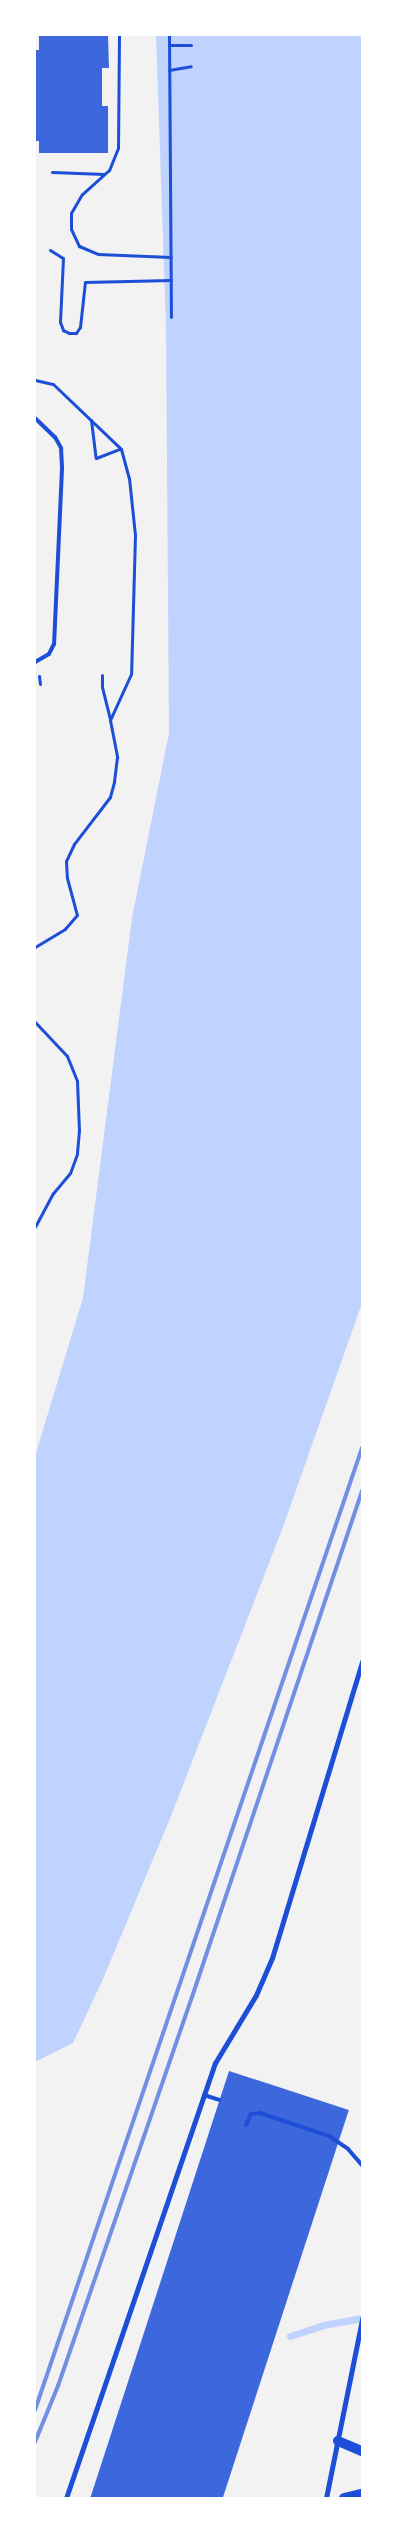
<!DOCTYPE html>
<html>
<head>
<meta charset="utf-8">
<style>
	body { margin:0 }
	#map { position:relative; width:397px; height:2533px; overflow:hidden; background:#f2f2f2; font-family:Overpass,sans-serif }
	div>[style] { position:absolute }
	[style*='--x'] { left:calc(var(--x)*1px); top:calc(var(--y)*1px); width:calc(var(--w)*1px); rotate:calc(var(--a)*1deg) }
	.water>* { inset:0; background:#bfd3fe }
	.stream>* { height:7px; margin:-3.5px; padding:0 3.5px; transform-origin:3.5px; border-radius:3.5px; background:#bfd3fe }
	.building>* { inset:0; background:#3d67dc; transform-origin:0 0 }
	.path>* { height:3px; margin:-1.5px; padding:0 1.5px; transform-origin:1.5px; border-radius:1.5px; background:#1d4ed8 }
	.service>* { height:4px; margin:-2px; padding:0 2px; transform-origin:2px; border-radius:2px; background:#1d4ed8 }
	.minor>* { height:5px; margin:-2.5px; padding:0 2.5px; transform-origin:2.5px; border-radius:2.5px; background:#1d4ed8 }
	.secondary>* { height:10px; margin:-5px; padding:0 5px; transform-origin:5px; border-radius:5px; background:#1d4ed8 }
	.rail>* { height:4px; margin:-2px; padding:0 2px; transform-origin:2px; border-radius:2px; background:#7290e2 }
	span { translate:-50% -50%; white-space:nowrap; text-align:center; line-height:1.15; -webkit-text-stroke:4px #fff; paint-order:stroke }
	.frame { position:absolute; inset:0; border:36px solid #fff; pointer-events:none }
</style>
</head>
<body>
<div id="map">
	<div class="water">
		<div style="clip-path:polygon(156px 35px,362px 35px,362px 1303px,283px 1527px,171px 1816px,103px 1979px,73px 2043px,35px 2062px,35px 1456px,83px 1298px,132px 918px,169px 733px,166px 325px)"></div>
	</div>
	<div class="stream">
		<div style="--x:290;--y:2336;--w:35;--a:-18"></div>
		<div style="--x:323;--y:2325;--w:40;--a:-10"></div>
	</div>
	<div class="building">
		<div style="clip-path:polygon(39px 35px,108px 35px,109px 68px,102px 68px,102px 106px,108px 106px,108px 153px,39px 153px,39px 141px,35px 141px,35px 50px,39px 50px)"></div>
		<div style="left:229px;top:2071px;width:126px;height:450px;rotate:18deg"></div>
	</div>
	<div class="path">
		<div style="--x:119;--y:35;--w:113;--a:90.5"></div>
		<div style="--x:118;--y:148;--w:24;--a:112"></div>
		<div style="--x:109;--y:170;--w:36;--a:138"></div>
		<div style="--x:82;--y:194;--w:22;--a:120"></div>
		<div style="--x:71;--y:213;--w:16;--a:90"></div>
		<div style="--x:71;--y:229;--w:19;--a:65"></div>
		<div style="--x:79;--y:246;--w:21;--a:23"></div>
		<div style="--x:98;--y:254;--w:73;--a:2.4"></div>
		<div style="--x:169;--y:35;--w:282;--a:89.6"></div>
		<div style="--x:169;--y:45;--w:22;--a:0"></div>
		<div style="--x:169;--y:70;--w:22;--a:-10"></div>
		<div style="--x:52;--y:172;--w:52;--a:2.2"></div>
		<div style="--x:50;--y:250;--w:15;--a:32"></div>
		<div style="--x:63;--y:258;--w:64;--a:92.7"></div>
		<div style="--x:60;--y:322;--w:9;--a:69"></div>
		<div style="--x:63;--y:330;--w:7;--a:27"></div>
		<div style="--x:69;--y:333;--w:7;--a:0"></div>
		<div style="--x:76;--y:333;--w:7;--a:-56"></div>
		<div style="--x:80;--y:327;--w:45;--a:-83.7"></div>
		<div style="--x:85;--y:282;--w:86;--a:-1.3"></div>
		<div style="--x:35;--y:380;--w:18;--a:13"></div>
		<div style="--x:53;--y:384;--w:94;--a:43.7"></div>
		<div style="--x:121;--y:449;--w:30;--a:75"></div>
		<div style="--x:129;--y:478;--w:57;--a:84"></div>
		<div style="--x:135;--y:535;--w:139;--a:91.6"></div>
		<div style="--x:131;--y:674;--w:51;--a:114.5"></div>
		<div style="--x:110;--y:720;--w:38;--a:79"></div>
		<div style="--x:117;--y:757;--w:25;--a:97"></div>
		<div style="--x:114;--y:782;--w:16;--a:105"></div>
		<div style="--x:110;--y:797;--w:59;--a:127.5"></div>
		<div style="--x:74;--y:844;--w:19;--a:115"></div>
		<div style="--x:66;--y:861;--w:17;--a:87"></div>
		<div style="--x:67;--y:878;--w:38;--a:75"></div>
		<div style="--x:77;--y:915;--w:18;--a:131"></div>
		<div style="--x:65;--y:929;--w:35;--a:149"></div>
		<div style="--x:91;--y:420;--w:38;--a:83"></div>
		<div style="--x:96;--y:458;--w:26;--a:-21"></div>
		<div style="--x:102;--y:675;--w:12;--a:90"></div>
		<div style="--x:102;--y:687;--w:33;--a:76"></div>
		<div style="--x:39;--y:676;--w:8;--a:83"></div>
		<div style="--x:35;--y:1022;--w:47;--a:46.7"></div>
		<div style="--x:67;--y:1056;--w:27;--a:68"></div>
		<div style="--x:77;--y:1081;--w:49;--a:87.7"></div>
		<div style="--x:79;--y:1130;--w:24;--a:95"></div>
		<div style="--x:77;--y:1154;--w:20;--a:110"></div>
		<div style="--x:70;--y:1173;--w:26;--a:130"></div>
		<div style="--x:53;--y:1193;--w:38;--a:118"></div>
		<div style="--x:210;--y:2498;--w:1;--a:-90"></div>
	</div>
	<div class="service">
		<div style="--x:35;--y:418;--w:28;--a:44"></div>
		<div style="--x:55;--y:437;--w:13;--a:61"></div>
		<div style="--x:61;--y:448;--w:21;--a:87"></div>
		<div style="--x:62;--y:469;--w:175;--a:92.6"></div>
		<div style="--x:54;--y:644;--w:11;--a:117"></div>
		<div style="--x:49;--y:654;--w:16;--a:150"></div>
		<div style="--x:204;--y:2095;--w:16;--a:18"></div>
		<div style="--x:246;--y:2125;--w:12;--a:-66"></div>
		<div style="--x:251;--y:2114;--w:9;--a:-6"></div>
		<div style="--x:260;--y:2113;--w:73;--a:18.4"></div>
		<div style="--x:329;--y:2136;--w:23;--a:34"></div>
		<div style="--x:348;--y:2149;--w:21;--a:49"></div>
	</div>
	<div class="minor">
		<div style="--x:66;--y:2498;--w:460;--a:-71.1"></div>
		<div style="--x:215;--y:2063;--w:79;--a:-58.9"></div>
		<div style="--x:256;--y:1995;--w:40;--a:-66.6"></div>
		<div style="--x:272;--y:1958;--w:310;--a:-73.1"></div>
		<div style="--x:326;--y:2498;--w:183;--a:-78.6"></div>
	</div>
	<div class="secondary">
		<div style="--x:338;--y:2441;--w:26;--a:23"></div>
		<div style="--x:344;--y:2498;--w:18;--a:-13"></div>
	</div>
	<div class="rail">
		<div style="--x:35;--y:2410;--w:1016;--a:-71.23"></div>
		<div style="--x:35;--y:2442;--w:61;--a:-67.7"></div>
		<div style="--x:58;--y:2386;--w:411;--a:-71"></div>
		<div style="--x:192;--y:1997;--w:534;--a:-71.43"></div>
	</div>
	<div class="frame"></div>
</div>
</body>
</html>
